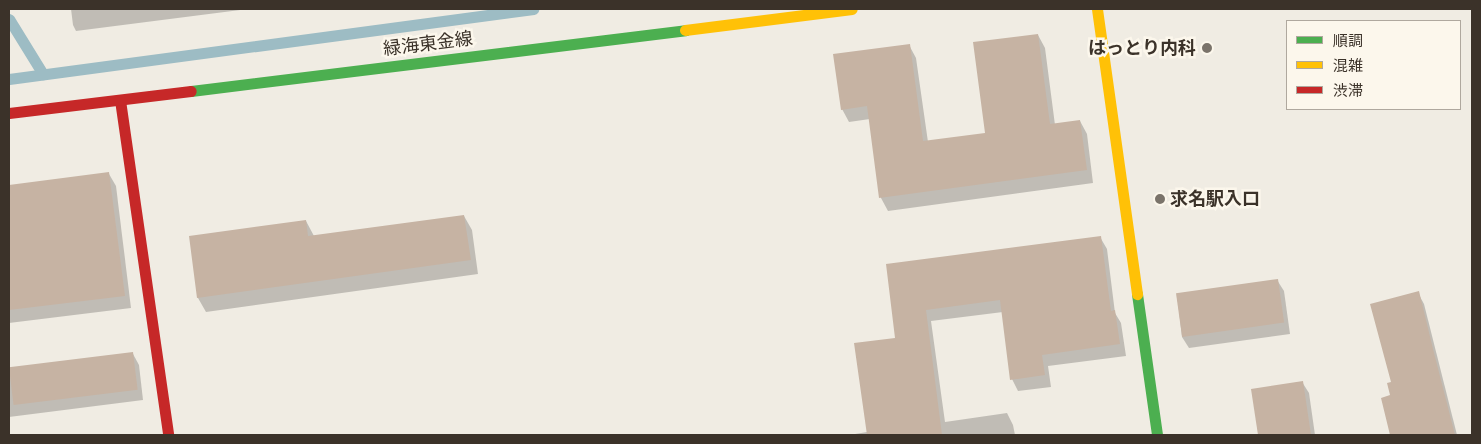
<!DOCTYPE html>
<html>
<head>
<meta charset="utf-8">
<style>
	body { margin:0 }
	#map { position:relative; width:1481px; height:444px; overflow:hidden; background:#f0ece3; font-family:"Fira Sans Condensed","Noto Sans JP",sans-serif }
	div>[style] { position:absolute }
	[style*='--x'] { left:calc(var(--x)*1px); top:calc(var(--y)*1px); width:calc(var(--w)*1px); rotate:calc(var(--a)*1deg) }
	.shadow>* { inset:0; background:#0003 }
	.stream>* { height:11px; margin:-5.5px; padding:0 5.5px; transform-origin:5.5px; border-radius:5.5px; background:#9dbcc4 }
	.building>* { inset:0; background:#c6b3a3; transform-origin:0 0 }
	.fast>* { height:11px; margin:-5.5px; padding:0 5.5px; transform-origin:5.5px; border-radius:5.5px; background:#4caf50 }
	.slow>* { height:11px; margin:-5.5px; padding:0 5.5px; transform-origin:5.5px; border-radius:5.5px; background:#ffc107 }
	.jam>* { height:11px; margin:-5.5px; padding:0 5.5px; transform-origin:5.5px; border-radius:5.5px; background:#c62828 }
	.dots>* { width:14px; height:14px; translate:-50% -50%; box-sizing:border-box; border:2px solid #fcf7ec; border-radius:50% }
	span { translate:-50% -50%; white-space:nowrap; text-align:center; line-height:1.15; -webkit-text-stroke:5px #fcf7ec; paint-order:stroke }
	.street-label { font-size:18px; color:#3b3229 }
	.poi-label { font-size:18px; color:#3b3229; font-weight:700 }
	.right { translate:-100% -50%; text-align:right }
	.left { translate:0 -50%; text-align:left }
	.frame { position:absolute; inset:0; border:10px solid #3b3229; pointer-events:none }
	.legend { position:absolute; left:1286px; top:20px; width:175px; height:90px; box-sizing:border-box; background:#fcf7ec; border:1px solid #afa89e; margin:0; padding:6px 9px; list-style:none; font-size:15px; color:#3b3229 }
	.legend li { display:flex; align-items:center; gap:10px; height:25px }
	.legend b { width:25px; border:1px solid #afa89e }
</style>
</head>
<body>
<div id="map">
	<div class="shadow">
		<div style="clip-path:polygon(71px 9px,248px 9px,76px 31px,73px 25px)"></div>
		<div style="clip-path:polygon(1038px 35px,1045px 48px,1055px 125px,1080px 121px,1087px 134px,1093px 183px,888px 211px,881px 198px,870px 119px,849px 122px,842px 109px,909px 45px,916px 58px,928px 142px,986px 134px)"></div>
		<div style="clip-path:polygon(109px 174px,116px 186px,131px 308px,9px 323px,9px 186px)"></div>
		<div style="clip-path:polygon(464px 216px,472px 230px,478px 274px,206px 312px,198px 298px,190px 237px,306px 221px,314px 236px)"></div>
		<div style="clip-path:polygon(1100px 237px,1107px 249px,1115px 313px,1121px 323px,1126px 356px,1048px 366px,1051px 387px,1018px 391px,1012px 379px,1003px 312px,931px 321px,945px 422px,1007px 413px,1013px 425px,1015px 435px,849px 435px,867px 432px,897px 339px,887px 265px)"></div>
		<div style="clip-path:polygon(1277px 280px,1284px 291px,1290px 334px,1189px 348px,1182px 337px,1177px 294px)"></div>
		<div style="clip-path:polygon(1418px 293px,1424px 304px,1457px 435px,1395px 435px,1389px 425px,1392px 383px)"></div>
		<div style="clip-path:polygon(133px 354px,139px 365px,143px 400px,9px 417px,9px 369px)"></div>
		<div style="clip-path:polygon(1302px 382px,1309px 393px,1315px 435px,1259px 435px)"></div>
	</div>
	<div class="stream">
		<div style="--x:9;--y:19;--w:65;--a:58.3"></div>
		<div style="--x:9;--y:79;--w:529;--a:-7.61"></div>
	</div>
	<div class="building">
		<div style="clip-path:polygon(1038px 34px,1050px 124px,1080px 120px,1087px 170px,879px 198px,867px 106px,841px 110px,833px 54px,910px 44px,923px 141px,985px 133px,973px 42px)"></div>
		<div style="clip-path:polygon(109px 172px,125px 296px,9px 310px,9px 185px)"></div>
		<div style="clip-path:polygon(464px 215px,471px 260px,197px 298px,189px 236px,306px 220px,308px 236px)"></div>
		<div style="clip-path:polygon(1101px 236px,1111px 311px,1115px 310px,1120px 344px,1042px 355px,1045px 375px,1010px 380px,1000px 300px,926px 310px,942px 435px,867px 435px,854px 343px,895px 338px,886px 264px)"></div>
		<div style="left:1278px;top:279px;width:44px;height:103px;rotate:82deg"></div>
		<div style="clip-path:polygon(1419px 291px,1433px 349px,1455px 435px,1390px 435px,1381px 398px,1390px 395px,1387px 383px,1391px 382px,1370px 304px)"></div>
		<div style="left:133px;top:352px;width:38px;height:125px;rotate:83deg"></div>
		<div style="clip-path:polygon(1303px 381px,1311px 435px,1258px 435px,1251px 389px)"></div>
	</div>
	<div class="fast">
		<div style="--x:191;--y:91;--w:498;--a:-7"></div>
		<div style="--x:1137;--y:294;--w:142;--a:81.9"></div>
	</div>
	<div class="slow">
		<div style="--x:1097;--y:9;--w:288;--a:82"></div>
		<div style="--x:685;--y:30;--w:168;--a:-7.2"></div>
	</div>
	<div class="jam">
		<div style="--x:120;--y:100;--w:338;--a:81.8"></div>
		<div style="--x:9;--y:113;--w:183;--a:-6.9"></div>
	</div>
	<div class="dots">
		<div style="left:1207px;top:48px;background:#7a736a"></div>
		<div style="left:1160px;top:199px;background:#7a736a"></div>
	</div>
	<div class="street-label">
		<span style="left:428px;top:44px;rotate:-7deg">緑海東金線</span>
	</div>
	<div class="poi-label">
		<span class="right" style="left:1196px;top:48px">はっとり内科</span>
		<span class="left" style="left:1170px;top:199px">求名駅入口</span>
	</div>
	<div class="frame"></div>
	<ul class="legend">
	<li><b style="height:6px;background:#4caf50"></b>順調</li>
	<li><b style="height:6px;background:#ffc107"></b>混雑</li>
	<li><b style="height:6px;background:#c62828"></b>渋滞</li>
	</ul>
</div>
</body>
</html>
